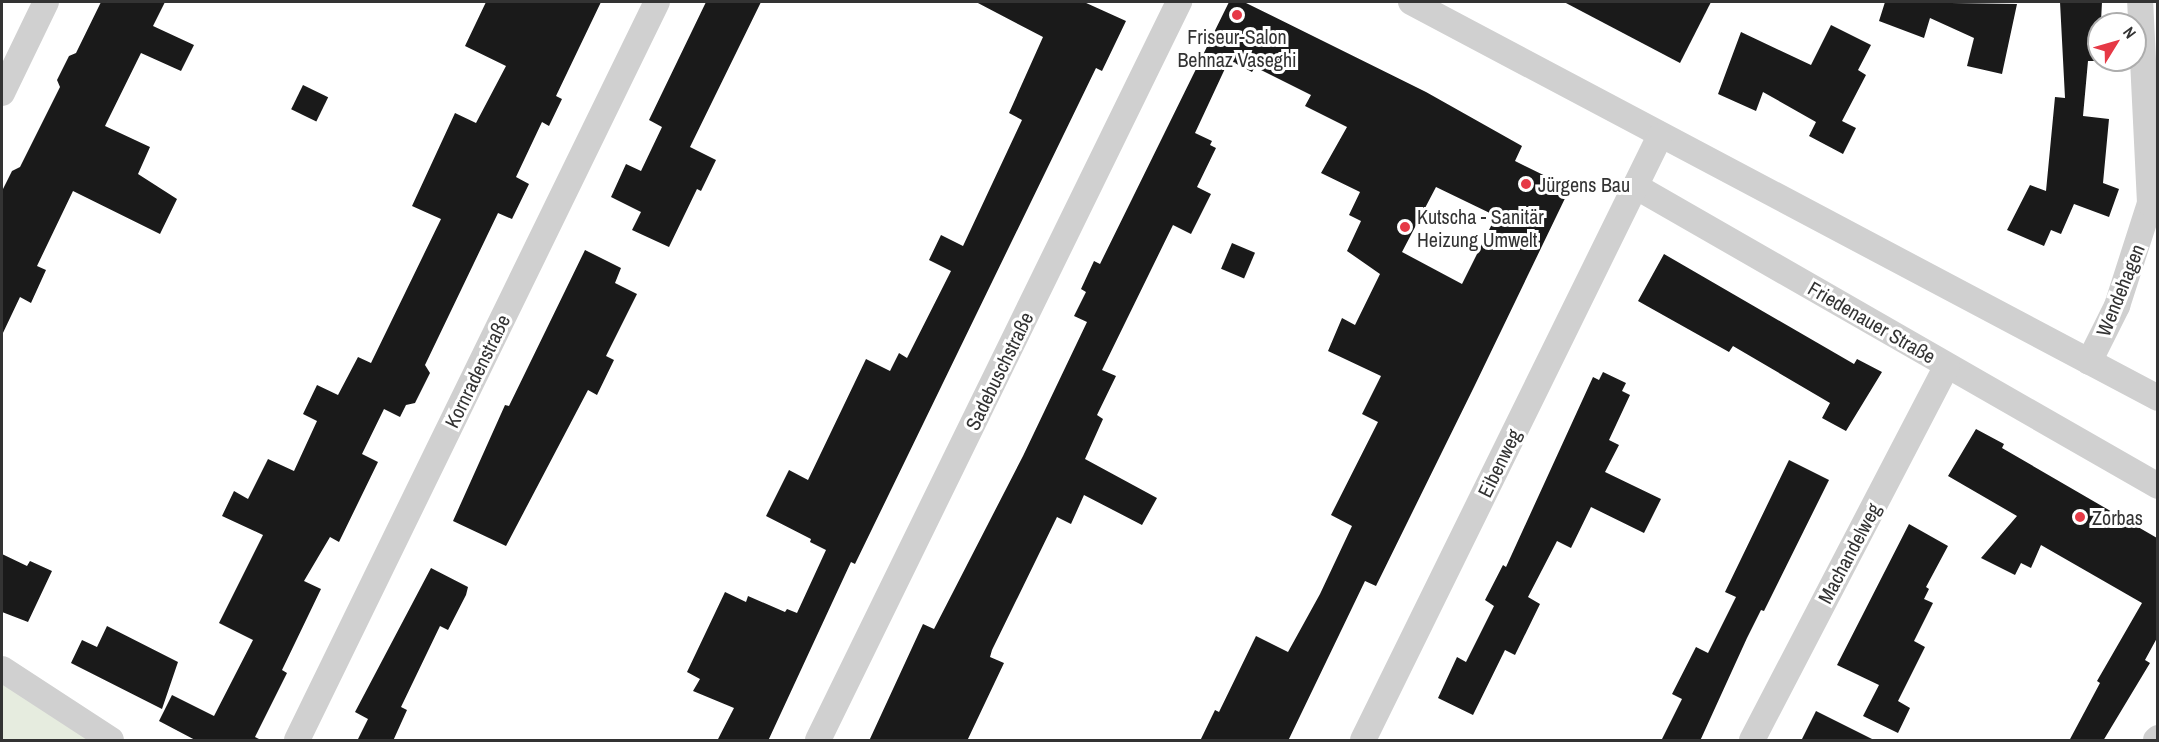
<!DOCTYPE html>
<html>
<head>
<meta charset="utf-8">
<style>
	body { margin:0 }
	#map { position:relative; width:2159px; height:742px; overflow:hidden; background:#fff; font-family:"Archivo Narrow",sans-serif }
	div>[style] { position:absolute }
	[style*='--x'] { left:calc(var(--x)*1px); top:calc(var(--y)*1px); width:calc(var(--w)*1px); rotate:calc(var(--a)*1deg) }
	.green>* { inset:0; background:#e6ecdf }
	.building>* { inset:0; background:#1a1a1a; transform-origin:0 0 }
	.street>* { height:26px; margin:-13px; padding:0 13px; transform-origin:13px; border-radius:13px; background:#d0d0d0 }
	.dots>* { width:16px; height:16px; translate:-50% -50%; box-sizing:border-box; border:3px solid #fff; border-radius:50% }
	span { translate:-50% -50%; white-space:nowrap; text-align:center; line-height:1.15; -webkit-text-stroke:6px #fff; paint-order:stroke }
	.poi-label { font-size:20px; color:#333 }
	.left { translate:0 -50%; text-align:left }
	.street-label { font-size:20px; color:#333 }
	.frame { position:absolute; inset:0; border:3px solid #333; pointer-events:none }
	.north { position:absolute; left:2087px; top:12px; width:60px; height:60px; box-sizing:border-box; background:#fff; border:2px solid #adadad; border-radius:50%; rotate:53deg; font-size:16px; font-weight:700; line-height:24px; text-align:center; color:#333 }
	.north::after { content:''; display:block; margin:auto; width:21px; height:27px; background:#e63946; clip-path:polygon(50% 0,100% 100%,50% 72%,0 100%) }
</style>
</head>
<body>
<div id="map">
	<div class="green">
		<div style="clip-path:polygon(2px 664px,124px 740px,2px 740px)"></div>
	</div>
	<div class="building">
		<div style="clip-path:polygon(101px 2px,165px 2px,153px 26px,194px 45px,181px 71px,141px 53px,105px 126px,150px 147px,138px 174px,177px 199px,160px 234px,73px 191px,37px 266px,46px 270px,31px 303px,20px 297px,2px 335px,2px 191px,12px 171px,20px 167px,60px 87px,57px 80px,69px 56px,76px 53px)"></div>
		<div style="clip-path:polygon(486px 2px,601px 2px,556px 96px,562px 99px,549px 126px,542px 122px,516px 177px,529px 184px,512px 219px,498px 213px,425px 365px,430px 373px,415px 403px,406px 405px,400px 417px,384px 409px,362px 454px,378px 462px,339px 542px,330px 537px,304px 581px,321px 589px,282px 670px,287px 673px,255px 737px,263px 741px,197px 741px,159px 721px,172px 695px,214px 716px,253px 640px,219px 623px,263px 535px,222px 516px,234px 491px,248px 499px,268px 459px,294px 471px,317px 421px,303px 414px,317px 385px,338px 395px,358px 357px,371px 363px,441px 219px,412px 206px,455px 113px,476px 123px,506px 66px,465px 46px)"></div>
		<div style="clip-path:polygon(706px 2px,761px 2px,690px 147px,716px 160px,701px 191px,697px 189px,669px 247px,632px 230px,641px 212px,611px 197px,626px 164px,641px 171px,662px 127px,649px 120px)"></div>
		<div style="clip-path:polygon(976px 2px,1084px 2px,1126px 21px,1102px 71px,1096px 68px,855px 564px,851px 562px,768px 741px,717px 741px,734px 708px,693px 691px,700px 679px,687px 672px,725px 592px,746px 602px,748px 596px,785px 612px,787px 609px,797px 613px,826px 550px,810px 542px,811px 539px,766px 516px,789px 470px,808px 480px,866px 359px,890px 371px,899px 353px,907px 358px,951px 271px,929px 260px,941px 235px,963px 246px,1022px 120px,1009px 113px,1043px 37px)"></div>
		<div style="clip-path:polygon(evenodd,1229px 2px,1244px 2px,1426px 92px,1522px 146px,1515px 161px,1570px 188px,1474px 387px,1376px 586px,1365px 581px,1288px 741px,1200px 741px,1215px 710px,1219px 712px,1256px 636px,1288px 652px,1320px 594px,1352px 526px,1331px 515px,1378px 422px,1362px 414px,1381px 376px,1328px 351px,1342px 318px,1355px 325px,1380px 274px,1347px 251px,1361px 221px,1349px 215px,1360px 192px,1321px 173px,1347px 127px,1305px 106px,1311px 95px,1255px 67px,1252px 72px,1229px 60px,1195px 133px,1212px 141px,1210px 145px,1216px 148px,1197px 187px,1211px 194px,1191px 234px,1173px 225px,1102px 370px,1116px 376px,1097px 415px,1103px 419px,1085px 459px,1157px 498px,1142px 525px,1084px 495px,1071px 524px,1057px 517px,992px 650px,990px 657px,1004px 663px,967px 741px,869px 741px,923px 624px,934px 629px,1023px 456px,1087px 322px,1074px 316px,1086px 292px,1081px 289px,1094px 261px,1100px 264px,1229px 2px,1436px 187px,1496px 216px,1462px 284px,1402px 252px,1436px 187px)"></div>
		<div style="clip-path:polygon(1564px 2px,1711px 2px,1680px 63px)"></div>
		<div style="clip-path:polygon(1885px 2px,2017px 4px,2002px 74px,1967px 66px,1974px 38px,1930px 18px,1924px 38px,1879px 21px)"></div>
		<div style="clip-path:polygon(2060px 2px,2102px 2px,2099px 60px,2106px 61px,2088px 61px,2083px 116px,2109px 119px,2103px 183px,2119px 189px,2109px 217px,2074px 204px,2061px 234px,2051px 230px,2044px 246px,2007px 230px,2030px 185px,2046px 191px,2055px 97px,2065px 98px)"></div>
		<div style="clip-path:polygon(1831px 25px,1871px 45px,1858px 70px,1866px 75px,1842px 121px,1856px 128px,1843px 154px,1809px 136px,1816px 122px,1763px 92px,1756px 111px,1718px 94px,1741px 32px,1811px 65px)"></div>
		<div style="left:303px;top:85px;width:28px;height:27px;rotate:26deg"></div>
		<div style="left:1232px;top:243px;width:25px;height:28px;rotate:23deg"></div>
		<div style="clip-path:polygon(585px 250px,621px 268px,615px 283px,637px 294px,606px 356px,614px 360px,597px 395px,588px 390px,506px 546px,453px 521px,505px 405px,509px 406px)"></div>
		<div style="clip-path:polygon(1664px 254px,1854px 364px,1857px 359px,1882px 372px,1846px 431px,1822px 418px,1830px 403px,1733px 346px,1729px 352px,1638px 301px)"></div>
		<div style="clip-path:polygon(1603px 372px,1626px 383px,1622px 391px,1630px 395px,1609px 440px,1619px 445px,1605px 472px,1661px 499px,1644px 533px,1591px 507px,1571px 548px,1557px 541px,1528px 597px,1540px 604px,1515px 655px,1505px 650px,1473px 715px,1438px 698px,1457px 657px,1466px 662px,1494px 606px,1485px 600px,1503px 565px,1506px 567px,1593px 377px,1599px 380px)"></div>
		<div style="clip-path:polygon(1976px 429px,2004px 444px,2002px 448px,2157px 538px,2157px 638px,2145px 660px,2150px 663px,2103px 741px,2069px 741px,2100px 683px,2097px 681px,2142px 603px,2041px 545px,2031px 568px,2021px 563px,2015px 575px,1981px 558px,2017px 516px,1948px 476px)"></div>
		<div style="clip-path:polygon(1789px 460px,1829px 480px,1764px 611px,1761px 610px,1747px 638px,1700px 741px,1661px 741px,1682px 699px,1672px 694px,1696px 647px,1708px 653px,1736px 597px,1725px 592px)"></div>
		<div style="clip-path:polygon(1909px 524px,1948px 546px,1926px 587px,1929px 589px,1924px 599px,1933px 603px,1914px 641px,1925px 647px,1898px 701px,1910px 708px,1898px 733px,1863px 716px,1879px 685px,1837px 665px)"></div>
		<div style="clip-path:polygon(2px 554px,27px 566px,30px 561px,52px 571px,28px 622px,2px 612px)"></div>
		<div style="clip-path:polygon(431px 568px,468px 587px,466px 595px,448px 630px,440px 626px,401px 707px,407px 710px,393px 741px,357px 741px,368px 719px,355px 712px)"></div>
		<div style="clip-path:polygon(107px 626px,178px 662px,162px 709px,71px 663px,82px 640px,97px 647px)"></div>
		<div style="clip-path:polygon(1816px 711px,1876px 741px,1801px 741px)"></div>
	</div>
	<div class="street">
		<div style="--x:1411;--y:2;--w:845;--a:27.93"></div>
		<div style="--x:2;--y:93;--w:101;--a:-64.2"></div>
		<div style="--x:1635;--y:186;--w:603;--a:29.84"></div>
		<div style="--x:2089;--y:362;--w:63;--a:-63.4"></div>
		<div style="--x:2117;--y:306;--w:108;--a:-72.2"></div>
		<div style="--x:2150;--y:203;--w:201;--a:-92.8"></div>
		<div style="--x:2;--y:669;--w:130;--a:33.1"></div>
		<div style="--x:297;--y:740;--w:821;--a:-64"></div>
		<div style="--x:818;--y:740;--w:822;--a:-63.93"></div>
		<div style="--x:1363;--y:740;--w:673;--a:-63.82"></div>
		<div style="--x:1752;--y:740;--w:422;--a:-62.5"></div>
		<div style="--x:2156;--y:740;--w:3;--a:-45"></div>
	</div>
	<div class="dots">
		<div style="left:1237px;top:15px;background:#e63946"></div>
		<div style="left:1526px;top:184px;background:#e63946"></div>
		<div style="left:1405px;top:227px;background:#e63946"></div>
		<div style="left:2080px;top:517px;background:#e63946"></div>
	</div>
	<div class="poi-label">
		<span style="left:1237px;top:48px">Friseur-Salon<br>Behnaz Vaseghi</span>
		<span class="left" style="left:1538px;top:184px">Jürgens Bau</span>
		<span class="left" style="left:1417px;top:228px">Kutscha - Sanitär<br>Heizung Umwelt</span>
		<span class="left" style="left:2092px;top:517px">Zorbas</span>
	</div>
	<div class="street-label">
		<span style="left:2120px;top:290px;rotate:-68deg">Wendehagen</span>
		<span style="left:1872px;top:322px;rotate:30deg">Friedenauer Straße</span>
		<span style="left:477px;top:371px;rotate:-64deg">Kornradenstraße</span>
		<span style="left:999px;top:371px;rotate:-64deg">Sadebuschstraße</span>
		<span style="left:1499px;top:463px;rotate:-64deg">Eibenweg</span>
		<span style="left:1849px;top:553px;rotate:-62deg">Machandelweg</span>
	</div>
	<div class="frame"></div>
	<div class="north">N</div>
</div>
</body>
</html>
